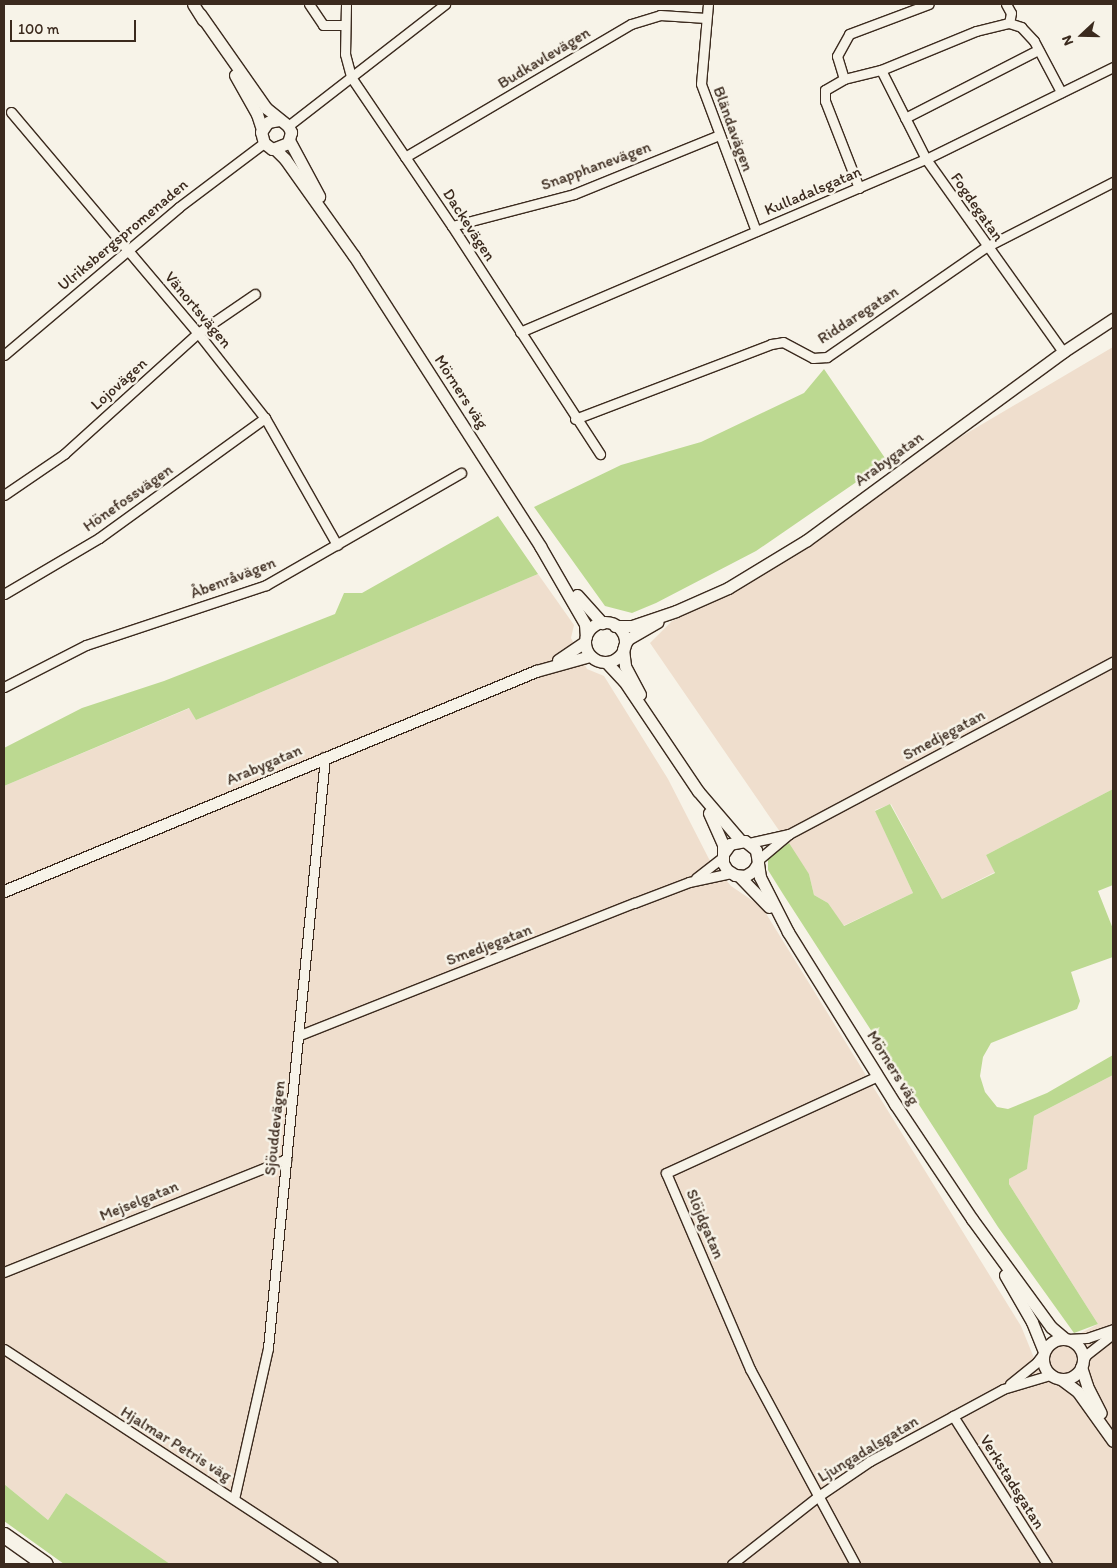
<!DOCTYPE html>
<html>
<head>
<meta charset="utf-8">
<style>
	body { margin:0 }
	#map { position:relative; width:1117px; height:1568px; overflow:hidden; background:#f7f3e8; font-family:Itim,sans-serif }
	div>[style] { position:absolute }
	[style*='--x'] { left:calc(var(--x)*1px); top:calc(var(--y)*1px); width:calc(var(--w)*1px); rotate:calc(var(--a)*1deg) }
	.built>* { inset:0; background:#efdecd }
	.green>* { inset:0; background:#bcd991 }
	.roads { filter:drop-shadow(1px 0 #3b2a1e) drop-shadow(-1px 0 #3b2a1e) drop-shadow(0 1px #3b2a1e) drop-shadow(0 -1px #3b2a1e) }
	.street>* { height:9px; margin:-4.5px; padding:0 4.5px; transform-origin:4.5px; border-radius:4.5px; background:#f7f3e8 }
	.secondary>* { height:11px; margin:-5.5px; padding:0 5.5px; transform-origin:5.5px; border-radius:5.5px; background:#f7f3e8 }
	.secondary>.ring { margin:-5.5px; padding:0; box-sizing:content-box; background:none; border:11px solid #f7f3e8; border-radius:50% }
	.highway>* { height:15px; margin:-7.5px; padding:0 7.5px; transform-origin:7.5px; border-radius:7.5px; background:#f7f3e8 }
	span { translate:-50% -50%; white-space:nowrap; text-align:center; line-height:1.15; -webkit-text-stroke:5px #f7f3e8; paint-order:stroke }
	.street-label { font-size:16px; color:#3b2a1e }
	.frame { position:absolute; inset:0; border:5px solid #3b2a1e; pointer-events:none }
	.north { position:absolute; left:1057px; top:10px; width:50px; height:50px; -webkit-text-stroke:4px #f7f3e8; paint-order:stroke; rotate:249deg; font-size:14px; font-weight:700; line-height:20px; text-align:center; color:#3b2a1e }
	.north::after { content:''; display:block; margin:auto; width:18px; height:22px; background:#3b2a1e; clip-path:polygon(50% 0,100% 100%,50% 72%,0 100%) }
	.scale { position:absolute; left:10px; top:20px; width:126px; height:22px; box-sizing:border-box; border:2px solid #3b2a1e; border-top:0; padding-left:6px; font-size:15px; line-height:18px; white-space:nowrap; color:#3b2a1e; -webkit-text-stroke:4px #f7f3e8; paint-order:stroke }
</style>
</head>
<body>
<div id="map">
	<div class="built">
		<div style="clip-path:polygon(1113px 347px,1113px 789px,986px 855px,995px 872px,942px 899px,891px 804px,875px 810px,913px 893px,843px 926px,828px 903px,814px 895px,809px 874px,650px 643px,672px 621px,728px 595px,804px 547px,930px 455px)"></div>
		<div style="clip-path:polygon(538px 574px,574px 625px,571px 638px,587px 669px,604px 676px,668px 779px,709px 859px,731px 886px,762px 907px,1021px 1326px,1034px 1358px,1098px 1324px,1009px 1184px,1009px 1179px,1027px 1168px,1034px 1116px,1113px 1075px,1113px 1564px,170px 1564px,66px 1493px,48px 1520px,4px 1484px,4px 786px,190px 708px,196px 720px)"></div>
	</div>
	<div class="green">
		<div style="clip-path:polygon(824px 369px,887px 461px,756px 551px,656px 603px,632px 613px,605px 606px,534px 507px,621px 465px,701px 442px,804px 393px)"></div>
		<div style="clip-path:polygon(498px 516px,538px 574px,196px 720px,189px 708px,4px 786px,4px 748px,82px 708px,164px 681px,335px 614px,344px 593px,362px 593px)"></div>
		<div style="clip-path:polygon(1113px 789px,1113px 885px,1098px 891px,1113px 929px,1113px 957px,1071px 972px,1080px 1001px,1077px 1009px,991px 1043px,983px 1057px,980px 1076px,985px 1092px,997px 1107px,1008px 1109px,1047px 1093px,1113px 1055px,1113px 1075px,1034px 1116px,1027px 1169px,1009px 1179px,1009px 1184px,1098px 1324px,1074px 1333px,998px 1227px,783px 894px,768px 870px,768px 857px,789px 843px,809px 874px,814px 895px,828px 903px,844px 926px,913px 893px,875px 811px,890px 804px,942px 899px,995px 873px,986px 855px)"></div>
		<div style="clip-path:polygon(4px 1484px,48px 1520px,66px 1493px,170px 1564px,64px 1564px,4px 1521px)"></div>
	</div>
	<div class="roads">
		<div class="street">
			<div style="--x:309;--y:4;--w:25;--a:56"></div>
			<div style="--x:323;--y:25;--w:22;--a:0"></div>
			<div style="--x:346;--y:4;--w:50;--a:91.1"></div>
			<div style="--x:345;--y:54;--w:24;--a:75"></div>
			<div style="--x:351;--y:77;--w:180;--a:55.9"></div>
			<div style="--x:452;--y:226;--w:272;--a:57"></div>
			<div style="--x:708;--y:4;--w:80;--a:95"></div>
			<div style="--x:701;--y:84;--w:157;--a:69.5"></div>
			<div style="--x:1006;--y:4;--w:10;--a:61"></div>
			<div style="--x:1011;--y:13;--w:10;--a:101"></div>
			<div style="--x:881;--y:70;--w:100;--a:63.2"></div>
			<div style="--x:926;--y:159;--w:237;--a:54.6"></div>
			<div style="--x:844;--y:79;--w:24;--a:-107"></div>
			<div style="--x:837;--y:56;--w:25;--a:-61"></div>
			<div style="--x:849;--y:34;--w:85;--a:-20.6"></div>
			<div style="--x:11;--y:112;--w:289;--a:49.8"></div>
			<div style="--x:198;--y:333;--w:108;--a:51.8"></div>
			<div style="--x:265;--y:418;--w:146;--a:60.4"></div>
			<div style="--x:905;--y:118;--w:149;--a:-27.1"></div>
			<div style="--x:288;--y:126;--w:199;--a:-37.8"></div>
			<div style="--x:405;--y:157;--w:262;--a:-30.5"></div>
			<div style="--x:631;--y:24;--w:30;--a:-17"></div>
			<div style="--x:660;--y:15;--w:46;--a:3.7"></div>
			<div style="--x:859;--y:188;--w:93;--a:-111.3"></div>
			<div style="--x:825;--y:101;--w:11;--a:-90"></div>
			<div style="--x:825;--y:90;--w:22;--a:-30"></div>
			<div style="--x:844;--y:79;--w:38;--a:-14"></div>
			<div style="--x:881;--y:70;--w:103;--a:-22.3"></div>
			<div style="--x:976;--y:31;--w:34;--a:-14"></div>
			<div style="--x:1009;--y:23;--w:13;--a:18"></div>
			<div style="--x:1021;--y:27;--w:19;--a:47"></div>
			<div style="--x:1034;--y:41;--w:58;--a:62.1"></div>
			<div style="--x:452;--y:226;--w:126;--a:-14.7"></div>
			<div style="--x:574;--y:194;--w:157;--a:-22.1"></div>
			<div style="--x:520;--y:332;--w:441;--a:-23.1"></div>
			<div style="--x:926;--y:159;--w:208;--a:-26.2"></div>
			<div style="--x:4;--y:355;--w:229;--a:-40.2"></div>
			<div style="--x:179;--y:207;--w:106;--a:-37"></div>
			<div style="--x:575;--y:419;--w:210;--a:-20.9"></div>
			<div style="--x:771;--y:344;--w:12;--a:-9"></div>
			<div style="--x:783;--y:342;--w:34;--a:28"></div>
			<div style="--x:813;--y:358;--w:14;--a:-4"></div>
			<div style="--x:827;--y:357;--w:193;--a:-34.7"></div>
			<div style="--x:986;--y:247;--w:143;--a:-27.1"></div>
			<div style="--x:4;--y:495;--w:73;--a:-34.3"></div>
			<div style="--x:64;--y:454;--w:181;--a:-42.1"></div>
			<div style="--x:198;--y:333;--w:69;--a:-34.4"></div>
			<div style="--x:4;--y:594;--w:110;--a:-30.5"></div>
			<div style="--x:99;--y:538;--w:205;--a:-35.9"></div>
			<div style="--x:4;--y:687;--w:92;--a:-27.1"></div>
			<div style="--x:86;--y:645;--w:190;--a:-18.4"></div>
			<div style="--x:266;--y:585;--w:225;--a:-29.9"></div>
			<div style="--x:749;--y:843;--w:41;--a:-12.7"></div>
			<div style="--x:758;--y:860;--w:40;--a:-40"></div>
			<div style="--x:789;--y:834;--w:367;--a:-28"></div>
			<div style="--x:696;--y:878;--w:33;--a:-38"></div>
			<div style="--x:300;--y:1035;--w:359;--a:-21.6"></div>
			<div style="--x:634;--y:903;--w:59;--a:-20.9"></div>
			<div style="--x:689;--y:882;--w:43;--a:-12.1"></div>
			<div style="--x:4;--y:1272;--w:304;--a:-21.8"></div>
			<div style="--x:1067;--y:1339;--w:20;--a:-3"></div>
			<div style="--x:1087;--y:1338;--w:28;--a:-19"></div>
			<div style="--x:4;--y:1349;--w:393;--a:33.2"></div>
			<div style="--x:1082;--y:1363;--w:9;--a:-63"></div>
			<div style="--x:1086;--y:1355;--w:34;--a:-38"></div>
			<div style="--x:1010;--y:1384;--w:35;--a:-39"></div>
			<div style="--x:1037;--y:1362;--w:10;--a:-53"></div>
			<div style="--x:953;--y:1416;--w:175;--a:57.6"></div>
			<div style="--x:234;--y:1499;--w:155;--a:-77.3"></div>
			<div style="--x:268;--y:1348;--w:594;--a:-84.49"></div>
			<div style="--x:732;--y:1564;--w:108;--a:-38.2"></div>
			<div style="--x:817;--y:1497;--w:64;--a:-34.2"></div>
			<div style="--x:870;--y:1461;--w:151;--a:-28.4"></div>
			<div style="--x:1003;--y:1389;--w:49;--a:-16.6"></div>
			<div style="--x:855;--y:1564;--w:221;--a:-118.3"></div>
			<div style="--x:750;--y:1369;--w:213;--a:-113.2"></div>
			<div style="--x:666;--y:1173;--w:233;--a:-24.6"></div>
		</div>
		<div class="secondary">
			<div style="--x:193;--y:4;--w:19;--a:58"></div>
			<div style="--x:200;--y:14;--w:115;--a:54.9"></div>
			<div style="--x:266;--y:108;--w:28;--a:39"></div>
			<div style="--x:288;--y:126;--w:7;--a:63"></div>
			<div style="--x:291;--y:132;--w:11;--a:105"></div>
			<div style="--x:288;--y:143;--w:17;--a:159"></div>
			<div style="--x:272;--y:149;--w:10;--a:-143"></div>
			<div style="--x:264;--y:143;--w:11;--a:-105"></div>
			<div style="--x:261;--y:132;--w:12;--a:-55"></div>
			<div style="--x:268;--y:122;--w:11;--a:-10"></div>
			<div style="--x:235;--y:75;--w:45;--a:60.6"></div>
			<div style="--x:257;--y:114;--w:16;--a:72"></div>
			<div style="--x:289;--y:140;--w:64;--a:61.8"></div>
			<div style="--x:275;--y:149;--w:14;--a:45"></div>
			<div style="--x:285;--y:159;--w:119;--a:54.6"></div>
			<div style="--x:354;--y:256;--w:345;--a:57.3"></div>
			<div style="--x:540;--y:546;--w:90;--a:60"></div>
			<div style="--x:585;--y:624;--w:13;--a:86"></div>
			<div style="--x:577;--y:595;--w:38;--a:48"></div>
			<div class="ring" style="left:585px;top:622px;width:29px;height:29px"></div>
			<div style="--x:615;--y:626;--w:17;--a:0"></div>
			<div style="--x:632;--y:626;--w:46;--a:-18.8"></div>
			<div style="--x:676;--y:611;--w:57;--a:-23.9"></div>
			<div style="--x:728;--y:588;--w:92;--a:-31.3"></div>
			<div style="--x:807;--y:540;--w:318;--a:-36.3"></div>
			<div style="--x:1063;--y:352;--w:60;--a:-33.4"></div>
			<div style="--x:624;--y:646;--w:8;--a:-60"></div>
			<div style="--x:628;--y:639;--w:34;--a:-30"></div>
			<div style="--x:623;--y:649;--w:17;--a:83"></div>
			<div style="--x:625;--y:666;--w:32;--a:62"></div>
			<div style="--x:558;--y:660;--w:32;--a:-34"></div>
			<div style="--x:606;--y:662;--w:26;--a:47"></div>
			<div style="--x:624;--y:681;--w:133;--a:56.1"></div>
			<div style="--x:698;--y:791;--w:65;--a:49.4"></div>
			<div style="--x:709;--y:813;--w:35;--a:66"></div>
			<div style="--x:723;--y:845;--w:18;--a:90"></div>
			<div style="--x:723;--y:863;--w:8;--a:60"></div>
			<div style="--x:727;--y:870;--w:9;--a:32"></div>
			<div style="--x:735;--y:875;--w:10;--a:6"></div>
			<div style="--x:745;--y:876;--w:9;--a:-32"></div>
			<div style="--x:753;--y:871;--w:9;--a:-58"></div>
			<div style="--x:758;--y:863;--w:13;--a:-99"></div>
			<div style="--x:756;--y:850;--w:14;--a:-141"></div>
			<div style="--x:745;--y:841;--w:15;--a:169"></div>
			<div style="--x:730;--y:844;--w:12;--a:125"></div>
			<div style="--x:758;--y:863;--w:14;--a:82"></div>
			<div style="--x:760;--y:877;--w:62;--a:63"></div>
			<div style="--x:788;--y:932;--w:203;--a:58.1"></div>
			<div style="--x:895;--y:1104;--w:138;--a:56.2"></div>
			<div style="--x:972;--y:1219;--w:134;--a:53.8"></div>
			<div style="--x:1051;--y:1327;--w:17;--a:40"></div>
			<div style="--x:739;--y:876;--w:43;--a:45.9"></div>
			<div style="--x:4;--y:891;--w:576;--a:-22.47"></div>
			<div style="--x:536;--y:671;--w:56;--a:-15.5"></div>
			<div style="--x:1005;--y:1275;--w:54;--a:60.1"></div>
			<div style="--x:1032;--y:1322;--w:31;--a:68"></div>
			<div class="ring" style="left:1043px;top:1339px;width:29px;height:29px"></div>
			<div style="--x:1081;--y:1367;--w:20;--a:72"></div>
			<div style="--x:1087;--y:1386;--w:30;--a:63"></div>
			<div style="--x:1061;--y:1379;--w:21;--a:37"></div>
			<div style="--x:1078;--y:1392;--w:60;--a:54.5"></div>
		</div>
		<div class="highway">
			<div style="--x:4;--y:1535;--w:50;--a:35.3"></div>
		</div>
	</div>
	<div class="street-label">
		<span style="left:544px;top:58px;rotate:-31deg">Budkavlevägen</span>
		<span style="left:733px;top:129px;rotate:70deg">Bländavägen</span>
		<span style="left:596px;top:166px;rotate:-20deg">Snapphanevägen</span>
		<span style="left:813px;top:191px;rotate:-23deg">Kulladalsgatan</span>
		<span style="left:977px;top:207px;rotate:55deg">Fogdegatan</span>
		<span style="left:469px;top:225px;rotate:57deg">Dackevägen</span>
		<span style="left:123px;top:235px;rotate:-40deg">Ulriksbergspromenaden</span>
		<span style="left:198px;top:310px;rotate:50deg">Vänortsvägen</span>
		<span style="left:858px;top:315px;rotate:-33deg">Riddaregatan</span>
		<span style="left:119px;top:384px;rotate:-42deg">Lojovägen</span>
		<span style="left:461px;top:392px;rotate:57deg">Mörners väg</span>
		<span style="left:889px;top:459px;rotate:-36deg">Arabygatan</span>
		<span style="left:128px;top:498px;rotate:-35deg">Hönefossvägen</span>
		<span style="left:233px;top:578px;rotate:-21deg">Åbenråvägen</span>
		<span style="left:944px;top:735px;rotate:-28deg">Smedjegatan</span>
		<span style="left:264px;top:765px;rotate:-23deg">Arabygatan</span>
		<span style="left:489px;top:945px;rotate:-21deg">Smedjegatan</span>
		<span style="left:893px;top:1068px;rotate:58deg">Mörners väg</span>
		<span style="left:275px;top:1128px;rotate:-84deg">Sjöuddevägen</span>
		<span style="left:139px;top:1201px;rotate:-22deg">Mejselgatan</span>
		<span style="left:705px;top:1224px;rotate:67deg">Slöjdgatan</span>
		<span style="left:176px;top:1444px;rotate:32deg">Hjalmar Petris väg</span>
		<span style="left:868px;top:1449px;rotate:-31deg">Ljungadalsgatan</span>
		<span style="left:1012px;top:1482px;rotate:58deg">Verkstadsgatan</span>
	</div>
	<div class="frame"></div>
	<div class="north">N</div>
	<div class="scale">100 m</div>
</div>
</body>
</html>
